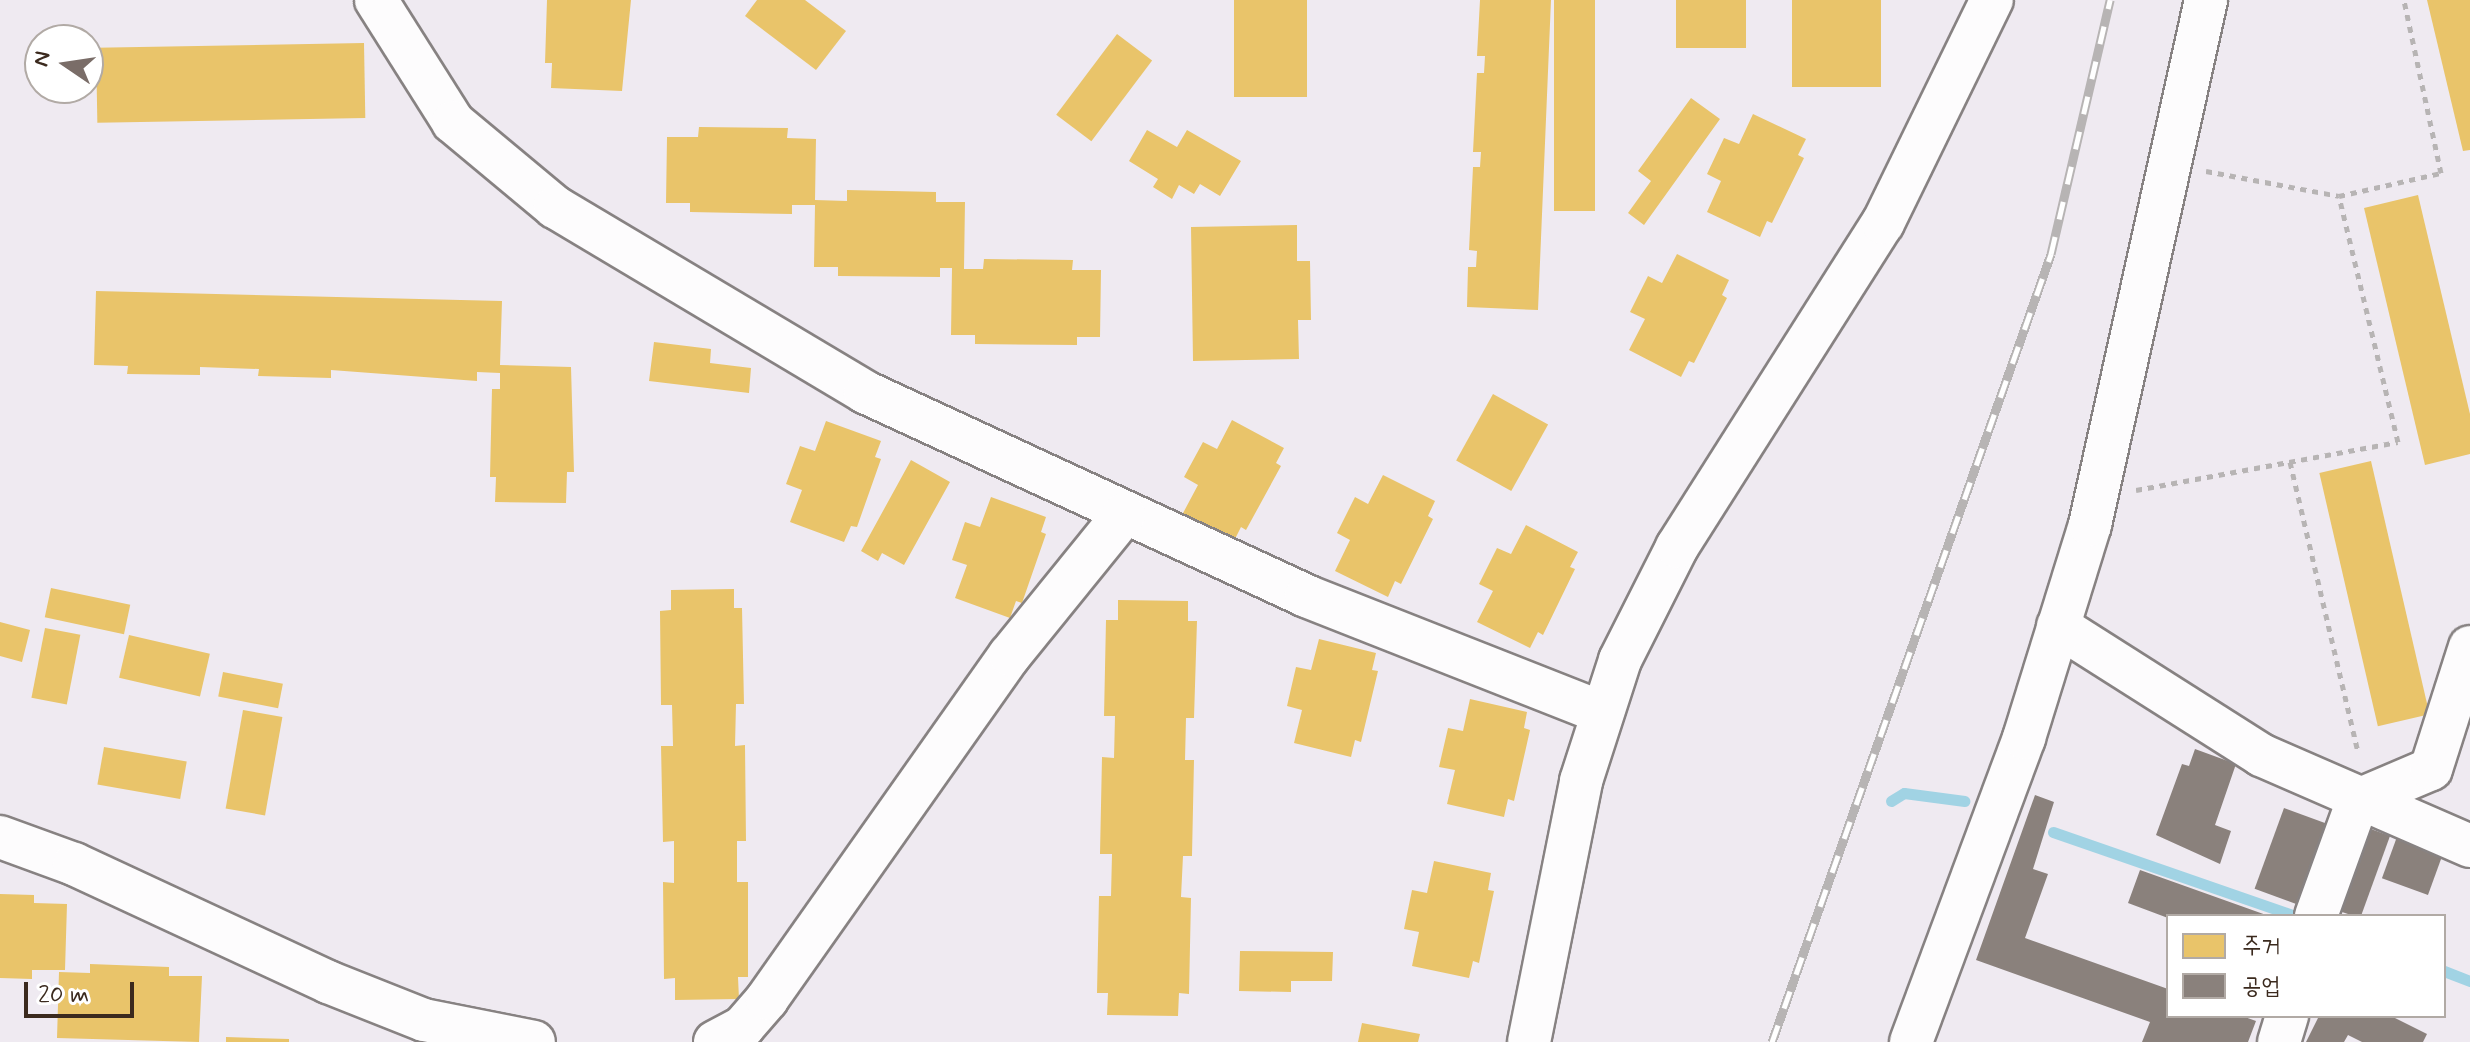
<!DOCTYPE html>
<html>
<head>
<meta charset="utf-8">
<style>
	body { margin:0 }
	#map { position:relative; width:2470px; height:1042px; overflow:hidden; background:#efeaf1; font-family:Mynerve,"Poor Story",sans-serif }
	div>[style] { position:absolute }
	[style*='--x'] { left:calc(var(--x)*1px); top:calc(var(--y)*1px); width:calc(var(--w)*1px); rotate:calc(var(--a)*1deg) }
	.homes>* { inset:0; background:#e9c46a; transform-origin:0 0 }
	.industry>* { inset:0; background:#8a817c; transform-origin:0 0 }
	.stream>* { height:11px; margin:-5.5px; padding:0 5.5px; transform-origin:5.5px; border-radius:5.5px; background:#a1d3e4 }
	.path>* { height:5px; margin-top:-2.5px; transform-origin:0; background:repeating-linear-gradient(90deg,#b7b4b4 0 6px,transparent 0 12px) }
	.roads { filter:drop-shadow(2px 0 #878282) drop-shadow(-2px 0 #878282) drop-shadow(0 2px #878282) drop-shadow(0 -2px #878282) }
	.minor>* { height:42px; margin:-21px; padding:0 21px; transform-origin:21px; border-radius:21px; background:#fdfcfd }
	.rail>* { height:9px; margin-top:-4.5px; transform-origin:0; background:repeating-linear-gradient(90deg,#fff 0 18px,#b7b4b4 0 36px); box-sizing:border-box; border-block:2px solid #b7b4b4 }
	span { translate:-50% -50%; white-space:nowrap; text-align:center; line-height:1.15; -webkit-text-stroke:8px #fff; paint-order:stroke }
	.legend { position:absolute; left:2166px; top:914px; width:280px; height:104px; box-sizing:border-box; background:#fff; border:2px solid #b1aaa5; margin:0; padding:10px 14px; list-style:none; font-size:24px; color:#3b2a1e }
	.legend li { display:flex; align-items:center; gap:16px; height:40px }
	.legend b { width:40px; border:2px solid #b1aaa5 }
	.north { position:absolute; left:24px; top:24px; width:80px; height:80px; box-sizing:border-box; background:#fff; border:2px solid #b1aaa5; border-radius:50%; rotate:283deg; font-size:22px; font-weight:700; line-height:32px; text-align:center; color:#3b2a1e }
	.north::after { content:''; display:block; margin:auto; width:28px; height:36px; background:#7a6d68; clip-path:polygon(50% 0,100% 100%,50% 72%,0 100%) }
	.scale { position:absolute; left:24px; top:982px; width:110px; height:36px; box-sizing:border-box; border:4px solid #3b2a1e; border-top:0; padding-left:10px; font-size:24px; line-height:28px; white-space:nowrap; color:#3b2a1e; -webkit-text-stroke:6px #fff; paint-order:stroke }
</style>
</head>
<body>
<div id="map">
	<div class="homes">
		<div style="clip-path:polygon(547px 0,631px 0,622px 91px,551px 88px,552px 63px,545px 63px)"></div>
		<div style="clip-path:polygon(757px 0,805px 0,846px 31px,816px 70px,745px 16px)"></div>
		<div style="left:1234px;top:0;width:73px;height:97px"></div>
		<div style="clip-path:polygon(1480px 0,1551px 0,1538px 310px,1467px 307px,1468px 267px,1476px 267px,1477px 251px,1469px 250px,1473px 167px,1480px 167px,1481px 152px,1473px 152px,1477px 73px,1484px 73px,1485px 56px,1477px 56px)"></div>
		<div style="left:1554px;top:0;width:41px;height:211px"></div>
		<div style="left:1676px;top:0;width:70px;height:48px"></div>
		<div style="left:1792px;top:0;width:89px;height:87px"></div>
		<div style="clip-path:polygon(2427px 0,2470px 0,2470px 150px,2463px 151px)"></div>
		<div style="left:1117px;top:34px;width:44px;height:101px;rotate:37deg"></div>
		<div style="left:364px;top:43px;width:75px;height:268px;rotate:89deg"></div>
		<div style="clip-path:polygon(1691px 98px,1720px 119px,1644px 225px,1628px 213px,1651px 181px,1638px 171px)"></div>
		<div style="clip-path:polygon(1753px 114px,1806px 139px,1798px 155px,1804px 158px,1772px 223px,1767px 221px,1760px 237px,1707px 212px,1721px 181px,1707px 174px,1724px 138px,1739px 144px)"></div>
		<div style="clip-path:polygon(699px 127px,788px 128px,787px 138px,816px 139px,815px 200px,847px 201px,847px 190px,936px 192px,936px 202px,965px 202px,964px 269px,983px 269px,984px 259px,1073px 260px,1072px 270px,1101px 270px,1100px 337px,1077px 337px,1077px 345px,975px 344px,975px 335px,951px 335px,952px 268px,940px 268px,940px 277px,838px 276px,838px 267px,814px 267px,815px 205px,792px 205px,792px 214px,690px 212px,690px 203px,666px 203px,667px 137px,698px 137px)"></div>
		<div style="clip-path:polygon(1147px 130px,1177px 147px,1187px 130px,1241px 161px,1220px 196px,1200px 184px,1194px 194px,1179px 185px,1172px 199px,1153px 187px,1158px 179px,1129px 161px)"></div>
		<div style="clip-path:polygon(2418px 195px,2470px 414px,2470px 454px,2425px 465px,2364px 208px)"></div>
		<div style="clip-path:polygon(1297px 225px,1297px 261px,1310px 261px,1311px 320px,1298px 320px,1299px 359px,1193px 361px,1191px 227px)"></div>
		<div style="clip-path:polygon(1677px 254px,1729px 280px,1722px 295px,1727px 298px,1694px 363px,1689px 361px,1681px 377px,1629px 350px,1645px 319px,1630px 312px,1648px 276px,1662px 283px)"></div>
		<div style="clip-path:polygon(96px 291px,502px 301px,500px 365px,571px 367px,574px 472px,567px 472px,566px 503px,495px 502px,496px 477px,490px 477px,492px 389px,500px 389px,500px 373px,477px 372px,477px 381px,331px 370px,331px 378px,258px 376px,259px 369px,200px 367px,200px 375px,127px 374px,128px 366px,94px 365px)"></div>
		<div style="clip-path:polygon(654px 342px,711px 349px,710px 363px,751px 368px,749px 393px,649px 381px)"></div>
		<div style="left:1493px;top:394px;width:63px;height:76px;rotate:29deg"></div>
		<div style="clip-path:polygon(1232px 420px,1284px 448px,1276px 463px,1281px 466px,1246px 530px,1241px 527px,1233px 543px,1182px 515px,1198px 485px,1184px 477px,1203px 442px,1217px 449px)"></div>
		<div style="clip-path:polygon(826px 421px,881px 441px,875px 457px,881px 459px,857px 527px,851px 526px,844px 542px,790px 522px,802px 490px,786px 484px,800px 446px,815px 451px)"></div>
		<div style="clip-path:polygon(911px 460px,950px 482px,904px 565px,882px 553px,878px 561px,861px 551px)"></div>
		<div style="left:2371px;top:461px;width:260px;height:53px;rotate:77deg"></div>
		<div style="clip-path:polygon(1383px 475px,1435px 501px,1428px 516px,1433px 519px,1401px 584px,1395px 581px,1388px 597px,1335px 571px,1350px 540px,1337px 533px,1355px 497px,1368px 504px)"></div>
		<div style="clip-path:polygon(991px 497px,1046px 517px,1041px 532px,1046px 534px,1022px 603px,1016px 601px,1010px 618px,955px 598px,967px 565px,952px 560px,965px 522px,980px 527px)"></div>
		<div style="clip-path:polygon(1526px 525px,1578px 552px,1570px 567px,1575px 569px,1543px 635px,1538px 632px,1530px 648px,1477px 622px,1493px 591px,1479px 584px,1497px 548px,1511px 554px)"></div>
		<div style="left:51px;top:588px;width:81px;height:30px;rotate:12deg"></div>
		<div style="clip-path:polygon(734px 589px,734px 608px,742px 608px,744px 704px,736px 704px,735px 746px,745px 745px,746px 841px,737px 841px,737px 882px,748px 882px,748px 977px,738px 977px,739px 999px,675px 1000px,675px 978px,664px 979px,663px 882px,674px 883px,674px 841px,663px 842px,661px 746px,673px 746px,672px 705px,661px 705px,660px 611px,671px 610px,671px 590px)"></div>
		<div style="clip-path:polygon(1118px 600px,1188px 601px,1188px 621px,1197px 621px,1194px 718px,1186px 718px,1185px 760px,1194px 760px,1192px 856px,1183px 856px,1181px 897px,1191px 898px,1189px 994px,1179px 993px,1178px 1016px,1107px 1015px,1108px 993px,1097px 993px,1099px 896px,1111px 896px,1112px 854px,1100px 854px,1102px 757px,1114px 758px,1115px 716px,1104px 716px,1106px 620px,1118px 620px)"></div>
		<div style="clip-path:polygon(0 622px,30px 630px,22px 662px,0 656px)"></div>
		<div style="left:45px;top:628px;width:36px;height:71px;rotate:11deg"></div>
		<div style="left:129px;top:635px;width:83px;height:44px;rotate:13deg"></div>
		<div style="clip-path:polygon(1319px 639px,1376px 653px,1372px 670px,1378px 671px,1361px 742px,1355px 740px,1351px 757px,1294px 743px,1302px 710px,1287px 706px,1296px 667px,1311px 670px)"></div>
		<div style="left:223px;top:672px;width:61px;height:25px;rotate:11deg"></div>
		<div style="clip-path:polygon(1470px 699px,1527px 712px,1524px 728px,1530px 730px,1514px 801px,1508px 799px,1504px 817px,1447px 804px,1455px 770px,1439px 767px,1448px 728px,1463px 731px)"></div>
		<div style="left:243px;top:710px;width:40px;height:100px;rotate:10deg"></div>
		<div style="left:104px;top:747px;width:84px;height:38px;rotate:10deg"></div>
		<div style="clip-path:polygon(1434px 861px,1491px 873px,1488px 890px,1494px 891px,1479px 963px,1473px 961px,1469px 978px,1412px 966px,1419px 932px,1404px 929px,1412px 890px,1427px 893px)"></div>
		<div style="clip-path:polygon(0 894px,34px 895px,34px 903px,67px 904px,65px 970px,32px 970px,32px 979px,0 978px)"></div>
		<div style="clip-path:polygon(1240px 951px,1333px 952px,1332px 981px,1291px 981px,1291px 992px,1239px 991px)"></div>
		<div style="clip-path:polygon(90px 964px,169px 967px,169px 976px,202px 976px,199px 1042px,57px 1038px,59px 972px,90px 973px)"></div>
		<div style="clip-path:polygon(1362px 1023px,1420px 1034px,1418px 1042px,1358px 1042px)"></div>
		<div style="clip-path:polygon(226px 1037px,289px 1039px,289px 1042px,226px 1042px)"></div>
	</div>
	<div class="industry">
		<div style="clip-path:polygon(2195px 749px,2236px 764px,2215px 825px,2231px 831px,2220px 864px,2156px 835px,2182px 764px,2189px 766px)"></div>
		<div style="clip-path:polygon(2035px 795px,2054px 802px,2033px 869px,2048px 874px,2025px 938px,2168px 989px,2168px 1016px,2242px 1016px,2256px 1021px,2248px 1042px,2142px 1042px,2150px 1022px,1976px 960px)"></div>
		<div style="left:2284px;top:808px;width:45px;height:86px;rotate:20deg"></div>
		<div style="clip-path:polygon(2360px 825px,2390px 836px,2361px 916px,2354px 916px,2330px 908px)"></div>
		<div style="left:2398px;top:834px;width:49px;height:47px;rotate:20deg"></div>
		<div style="clip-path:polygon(2140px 870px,2269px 916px,2268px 916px,2168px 918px,2128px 903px)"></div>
		<div style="clip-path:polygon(2319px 1016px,2391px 1016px,2427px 1034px,2423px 1042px,2362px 1042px,2348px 1035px,2344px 1042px,2306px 1042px)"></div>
	</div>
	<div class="stream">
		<div style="--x:1891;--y:801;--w:15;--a:-32"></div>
		<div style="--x:1904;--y:793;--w:61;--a:7.6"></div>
		<div style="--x:2053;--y:832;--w:257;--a:19.1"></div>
		<div style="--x:2444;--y:971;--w:28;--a:21"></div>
	</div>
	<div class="path">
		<div style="--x:2206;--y:171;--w:135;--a:10.6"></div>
		<div style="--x:2290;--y:462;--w:299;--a:76.8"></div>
		<div style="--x:2136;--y:490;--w:266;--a:-10.4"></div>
		<div style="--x:2398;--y:442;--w:253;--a:-103.5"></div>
		<div style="--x:2339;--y:196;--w:105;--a:-12.7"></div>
		<div style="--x:2441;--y:173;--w:177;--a:-102.1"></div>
	</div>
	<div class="roads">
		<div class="minor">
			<div style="--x:376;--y:0;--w:144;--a:57.7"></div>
			<div style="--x:453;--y:122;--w:133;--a:39.8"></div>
			<div style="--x:555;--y:207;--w:361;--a:30.8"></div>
			<div style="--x:865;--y:392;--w:486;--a:24.8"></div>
			<div style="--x:1306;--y:596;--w:316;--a:21.5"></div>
			<div style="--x:2058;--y:626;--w:241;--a:32.4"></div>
			<div style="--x:2261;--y:755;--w:228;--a:23.5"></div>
			<div style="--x:0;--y:837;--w:79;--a:20"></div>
			<div style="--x:74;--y:864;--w:280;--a:24.9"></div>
			<div style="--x:328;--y:982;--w:103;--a:21.6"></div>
			<div style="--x:424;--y:1020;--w:112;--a:11.3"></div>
			<div style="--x:2316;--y:916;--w:123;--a:-70.1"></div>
			<div style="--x:2358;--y:800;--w:79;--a:-23"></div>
			<div style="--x:2431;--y:769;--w:128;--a:-72.3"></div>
			<div style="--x:715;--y:1042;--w:32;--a:-28"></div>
			<div style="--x:743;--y:1027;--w:37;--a:-49"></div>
			<div style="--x:767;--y:999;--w:421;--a:-54.8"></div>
			<div style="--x:1010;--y:655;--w:181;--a:-51"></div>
			<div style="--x:1529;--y:1042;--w:266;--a:-78.7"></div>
			<div style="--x:1581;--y:781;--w:127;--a:-72.1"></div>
			<div style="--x:1620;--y:660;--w:127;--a:-63.2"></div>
			<div style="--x:1677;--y:547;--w:384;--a:-57.6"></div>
			<div style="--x:1883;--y:223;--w:248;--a:-64"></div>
			<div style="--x:1911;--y:1042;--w:324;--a:-69.6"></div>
			<div style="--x:2024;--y:738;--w:223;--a:-72.8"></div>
			<div style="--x:2090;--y:525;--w:538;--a:-77.54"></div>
			<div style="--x:2279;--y:1042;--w:27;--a:-73"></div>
		</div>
	</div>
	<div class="rail">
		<div style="--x:1772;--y:1042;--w:836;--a:-70.5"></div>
		<div style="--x:2051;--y:254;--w:261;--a:-76.9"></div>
	</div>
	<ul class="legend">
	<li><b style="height:22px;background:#e9c46a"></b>주거</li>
	<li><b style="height:22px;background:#8a817c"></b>공업</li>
	</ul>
	<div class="north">N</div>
	<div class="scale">20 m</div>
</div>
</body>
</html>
